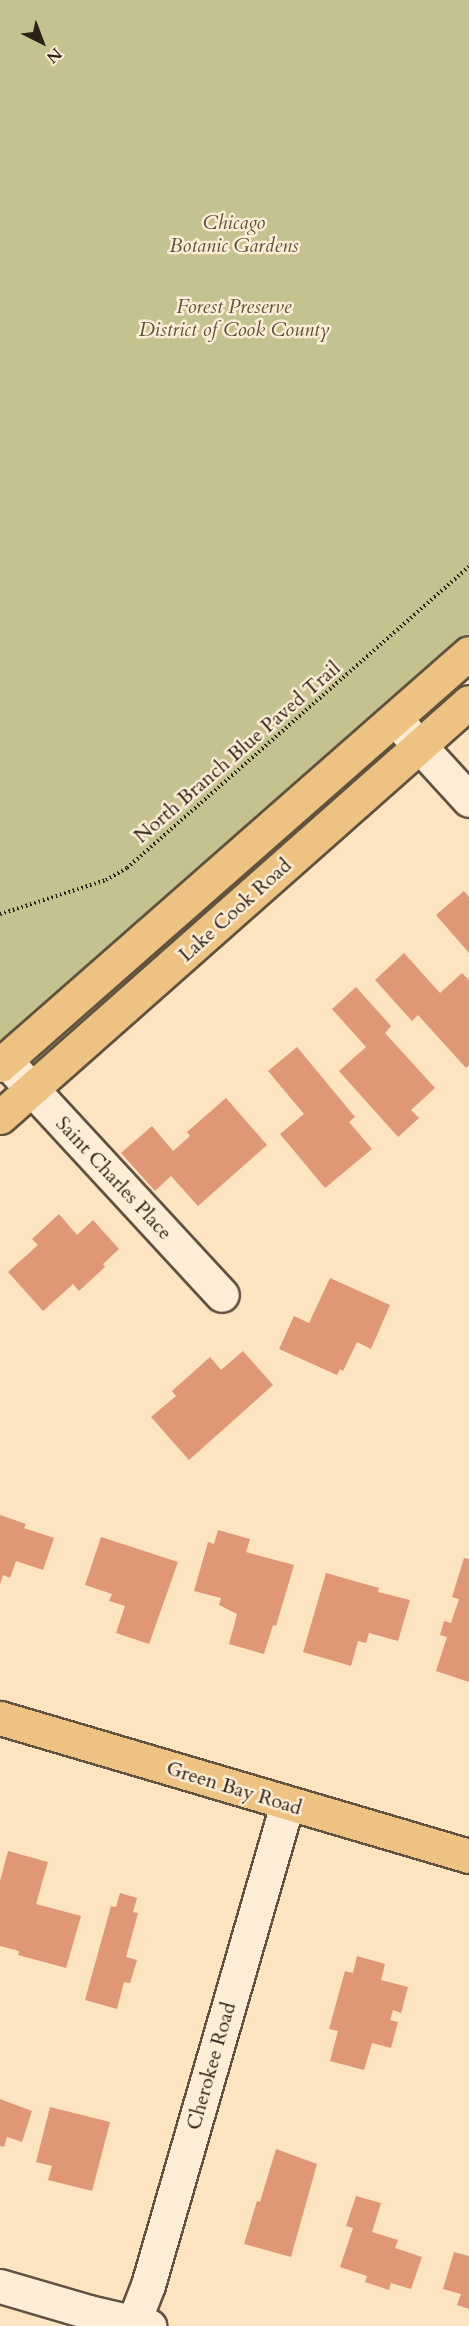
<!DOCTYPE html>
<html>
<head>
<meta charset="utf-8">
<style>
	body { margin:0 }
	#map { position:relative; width:469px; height:2326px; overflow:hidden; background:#fce4c0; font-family:Cardo,serif }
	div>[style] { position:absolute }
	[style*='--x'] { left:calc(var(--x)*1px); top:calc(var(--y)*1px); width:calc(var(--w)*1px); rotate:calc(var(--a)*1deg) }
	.green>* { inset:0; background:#c4c28e }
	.building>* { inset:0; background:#df9776 }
	.path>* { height:4px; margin-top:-2px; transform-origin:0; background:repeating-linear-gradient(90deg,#2c2117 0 1.5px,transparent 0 4.5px) }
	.roads { filter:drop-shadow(2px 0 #605241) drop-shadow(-2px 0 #605241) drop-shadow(0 2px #605241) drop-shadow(0 -2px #605241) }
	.minor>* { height:33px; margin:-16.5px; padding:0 16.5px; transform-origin:16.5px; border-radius:16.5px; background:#fdedd6 }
	.major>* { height:33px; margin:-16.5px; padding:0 16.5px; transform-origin:16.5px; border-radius:16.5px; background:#eec280 }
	span { translate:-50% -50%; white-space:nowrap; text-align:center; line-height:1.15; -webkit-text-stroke:5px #fdedd6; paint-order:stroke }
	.park-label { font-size:20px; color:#5a513b; font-style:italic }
	.street-label { font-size:20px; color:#2c2117 }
	.north { position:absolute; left:12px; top:12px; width:60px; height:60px; -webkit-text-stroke:4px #fdedd6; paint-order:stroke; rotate:138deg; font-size:16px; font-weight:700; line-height:24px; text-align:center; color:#2c2117 }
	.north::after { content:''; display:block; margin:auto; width:21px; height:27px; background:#2c2117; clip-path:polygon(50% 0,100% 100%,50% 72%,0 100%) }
</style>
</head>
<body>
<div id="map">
	<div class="green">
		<div style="clip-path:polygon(0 0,469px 0,469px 634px,0 1048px)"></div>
	</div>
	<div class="building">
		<div style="clip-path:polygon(464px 891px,469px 897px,469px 953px,436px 915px)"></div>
		<div style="clip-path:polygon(404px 953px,440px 993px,462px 973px,469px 980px,469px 1065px,466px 1068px,418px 1015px,412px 1021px,375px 980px)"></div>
		<div style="clip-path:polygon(356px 987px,391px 1026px,385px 1033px,435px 1088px,411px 1110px,419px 1118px,398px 1137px,339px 1071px,366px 1047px,332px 1009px)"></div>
		<div style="clip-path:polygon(297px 1047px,355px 1117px,349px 1122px,372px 1149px,325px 1188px,280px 1134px,304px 1114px,268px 1071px)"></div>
		<div style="clip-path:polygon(226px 1098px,267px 1145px,198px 1206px,171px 1176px,155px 1191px,121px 1153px,152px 1126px,173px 1151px,190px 1136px,187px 1132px)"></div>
		<div style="clip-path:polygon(59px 1214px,77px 1235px,93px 1220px,119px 1249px,103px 1264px,105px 1267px,79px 1291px,73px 1284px,43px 1311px,8px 1272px,38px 1245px,32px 1239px)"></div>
		<div style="clip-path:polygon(330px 1278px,390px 1305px,371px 1349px,357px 1342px,343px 1371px,340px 1369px,337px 1375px,279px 1349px,294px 1316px,309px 1323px)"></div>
		<div style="clip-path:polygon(243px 1351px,273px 1385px,189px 1460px,151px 1417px,176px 1396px,172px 1391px,210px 1357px,221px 1370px)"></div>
		<div style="clip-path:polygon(0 1515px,26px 1524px,24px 1528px,54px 1538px,43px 1570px,16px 1561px,10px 1578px,3px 1575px,0 1584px)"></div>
		<div style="clip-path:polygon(218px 1530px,250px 1539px,246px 1552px,294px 1565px,276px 1626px,273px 1625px,264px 1654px,229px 1644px,237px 1614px,219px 1605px,221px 1598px,194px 1591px,208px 1542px,214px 1544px)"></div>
		<div style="clip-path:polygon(101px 1537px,178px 1562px,149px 1644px,116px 1633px,125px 1606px,109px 1601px,112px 1594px,85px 1585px)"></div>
		<div style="clip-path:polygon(464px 1558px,469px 1559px,469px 1682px,436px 1671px,447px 1637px,440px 1635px,444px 1621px,451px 1623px,459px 1599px,452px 1597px)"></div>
		<div style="clip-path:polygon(326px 1573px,379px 1588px,378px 1592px,410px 1600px,398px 1641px,369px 1633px,366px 1643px,358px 1641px,351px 1666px,303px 1652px)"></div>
		<div style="clip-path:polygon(8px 1851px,48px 1862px,36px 1904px,81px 1916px,66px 1968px,18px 1955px,19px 1951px,0 1946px,0 1881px)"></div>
		<div style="clip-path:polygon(120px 1893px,137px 1898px,133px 1912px,138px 1913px,126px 1957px,137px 1960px,130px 1983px,124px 1982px,117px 2009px,85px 2000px,111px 1906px,116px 1907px)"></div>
		<div style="clip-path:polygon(357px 1956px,385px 1964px,381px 1980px,408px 1987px,401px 2013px,393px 2010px,390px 2020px,398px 2022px,391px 2048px,372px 2043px,364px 2070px,330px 2061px,338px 2031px,329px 2029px,345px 1971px,353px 1973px)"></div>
		<div style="clip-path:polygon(0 2099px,32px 2111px,22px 2142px,7px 2137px,4px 2147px,0 2146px)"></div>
		<div style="clip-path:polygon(50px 2107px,110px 2122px,92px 2191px,48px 2180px,52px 2166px,36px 2162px)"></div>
		<div style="clip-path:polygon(276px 2149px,317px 2164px,291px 2257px,244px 2244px,257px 2201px,260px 2202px)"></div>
		<div style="clip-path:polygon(356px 2196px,381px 2203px,372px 2232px,398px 2240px,395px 2248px,422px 2257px,411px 2289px,391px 2283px,389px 2290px,365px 2282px,367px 2276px,340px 2267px,353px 2228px,346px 2226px)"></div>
		<div style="clip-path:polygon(454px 2252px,469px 2256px,469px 2309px,457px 2305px,461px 2294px,443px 2289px)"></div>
	</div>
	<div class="path">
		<div style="--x:0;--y:914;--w:111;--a:-17.8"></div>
		<div style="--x:106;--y:880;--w:24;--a:-30"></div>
		<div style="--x:127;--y:868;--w:456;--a:-41.4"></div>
	</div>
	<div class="roads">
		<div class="minor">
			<div style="--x:396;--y:720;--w:108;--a:47.6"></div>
			<div style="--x:6;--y:1061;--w:318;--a:47.3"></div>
			<div style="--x:0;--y:2286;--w:93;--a:16.3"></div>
			<div style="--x:89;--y:2312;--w:62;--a:13.1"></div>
			<div style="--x:132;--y:2326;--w:44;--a:-68.7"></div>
			<div style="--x:148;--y:2285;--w:501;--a:-73.88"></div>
		</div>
		<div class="major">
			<div style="--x:0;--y:1065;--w:624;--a:-41.3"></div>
			<div style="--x:0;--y:1117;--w:626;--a:-41.5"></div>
			<div style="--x:0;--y:1718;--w:489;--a:16.4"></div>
		</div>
	</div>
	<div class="park-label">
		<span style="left:234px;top:234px">Chicago<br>Botanic Gardens</span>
		<span style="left:234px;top:318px">Forest Preserve<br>District of Cook County</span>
	</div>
	<div class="street-label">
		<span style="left:237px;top:752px;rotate:-41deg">North Branch Blue Paved Trail</span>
		<span style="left:235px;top:910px;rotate:-42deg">Lake Cook Road</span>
		<span style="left:114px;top:1178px;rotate:47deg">Saint Charles Place</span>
		<span style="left:234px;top:1788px;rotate:17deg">Green Bay Road</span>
		<span style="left:211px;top:2066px;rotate:-74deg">Cherokee Road</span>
	</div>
	<div class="north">N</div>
</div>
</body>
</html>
